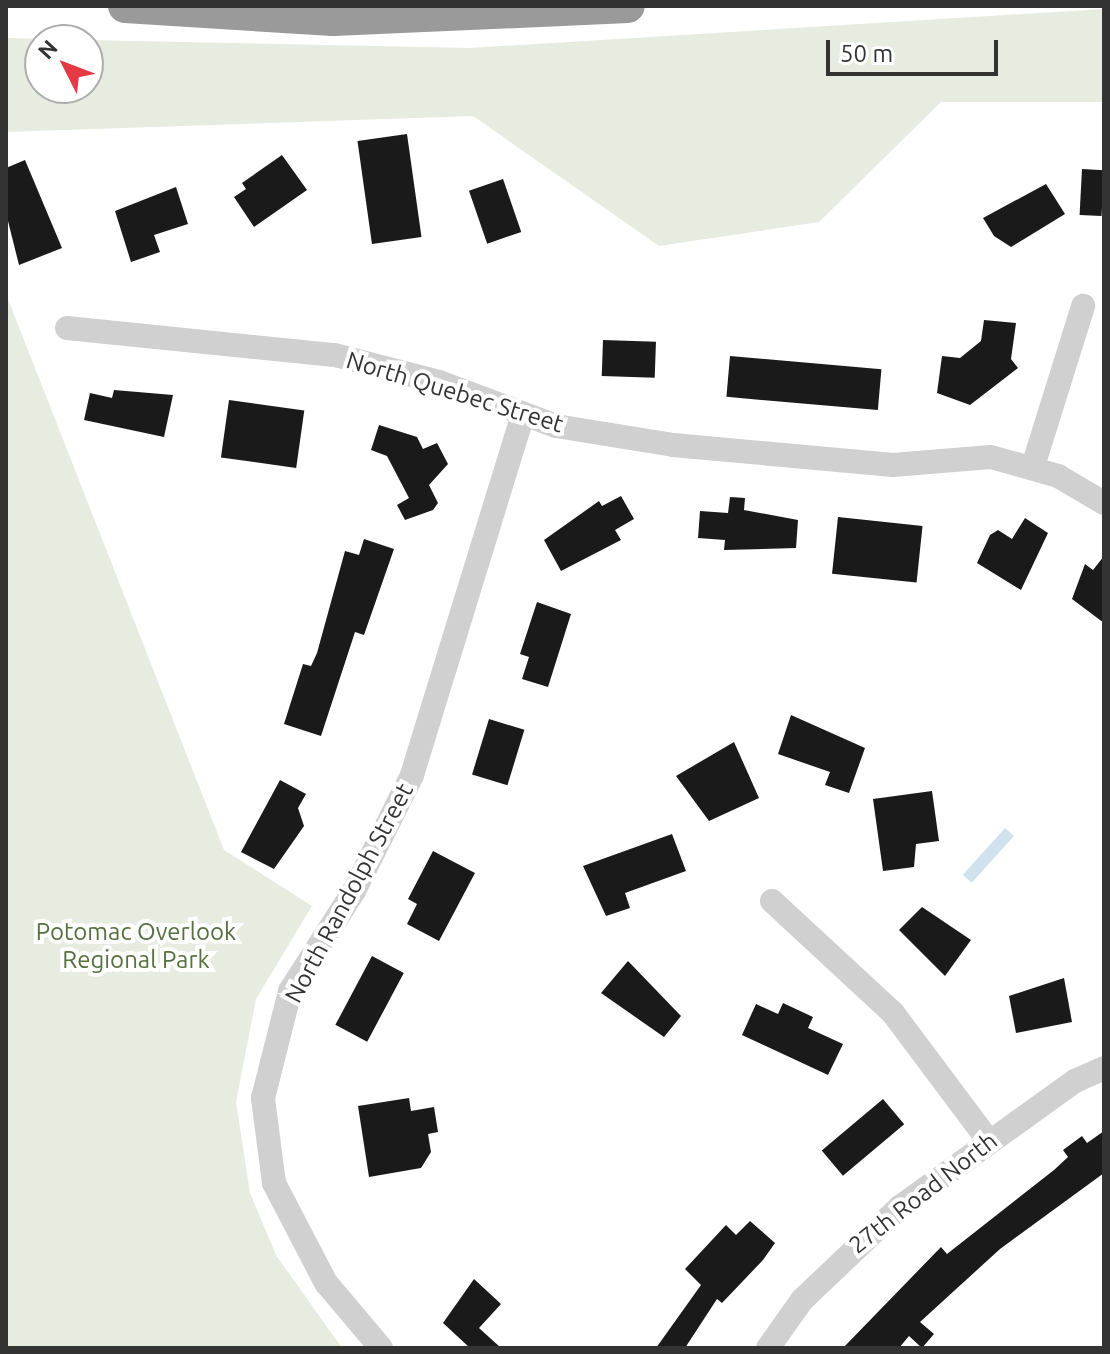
<!DOCTYPE html>
<html>
<head>
<meta charset="utf-8">
<style>
	body { margin:0 }
	#map { position:relative; width:1110px; height:1354px; overflow:hidden; background:#fff; font-family:Ubuntu,sans-serif }
	div>[style] { position:absolute }
	[style*='--x'] { left:calc(var(--x)*1px); top:calc(var(--y)*1px); width:calc(var(--w)*1px); rotate:calc(var(--a)*1deg) }
	.green>* { inset:0; background:#e6ecdf }
	.water>* { inset:0; background:#cfe2ee; transform-origin:0 0 }
	.building>* { inset:0; background:#1a1a1a; transform-origin:0 0 }
	.minor>* { height:24px; margin:-12px; padding:0 12px; transform-origin:12px; border-radius:12px; background:#d0d0d0 }
	.highway>* { height:34px; margin:-17px; padding:0 17px; transform-origin:17px; border-radius:17px; background:#9a9a9a }
	span { translate:-50% -50%; white-space:nowrap; text-align:center; line-height:1.15; -webkit-text-stroke:8px #fff; paint-order:stroke }
	.street-label { font-size:24px; color:#333 }
	.park-label { font-size:24px; color:#56703f }
	.frame { position:absolute; inset:0; border:8px solid #333; pointer-events:none }
	.north { position:absolute; left:24px; top:24px; width:80px; height:80px; box-sizing:border-box; background:#fff; border:2px solid #adadad; border-radius:50%; rotate:312deg; font-size:22px; font-weight:700; line-height:32px; text-align:center; color:#333 }
	.north::after { content:''; display:block; margin:auto; width:28px; height:36px; background:#e63946; clip-path:polygon(50% 0,100% 100%,50% 72%,0 100%) }
	.scale { position:absolute; left:826px; top:40px; width:172px; height:36px; box-sizing:border-box; border:4px solid #333; border-top:0; padding-left:10px; font-size:24px; line-height:28px; white-space:nowrap; color:#333; -webkit-text-stroke:6px #fff; paint-order:stroke }
</style>
</head>
<body>
<div id="map">
	<div class="green">
		<div style="clip-path:polygon(1104px 9px,1104px 102px,941px 102px,819px 222px,659px 246px,473px 116px,6px 132px,6px 38px,84px 40px,40px 40px,40px 88px,88px 88px,88px 40px,470px 48px)"></div>
		<div style="clip-path:polygon(6px 294px,224px 850px,312px 906px,256px 999px,236px 1102px,250px 1193px,276px 1255px,342px 1348px,6px 1348px)"></div>
	</div>
	<div class="water">
		<div style="left:1005px;top:828px;width:12px;height:63px;rotate:42deg"></div>
	</div>
	<div class="building">
		<div style="left:407px;top:134px;width:104px;height:50px;rotate:82deg"></div>
		<div style="clip-path:polygon(282px 155px,307px 190px,254px 227px,234px 197px,246px 189px,242px 183px)"></div>
		<div style="clip-path:polygon(25px 160px,62px 248px,19px 265px,6px 213px,6px 168px)"></div>
		<div style="left:1082px;top:169px;width:22px;height:46px;rotate:3deg"></div>
		<div style="left:503px;top:179px;width:56px;height:36px;rotate:71deg"></div>
		<div style="clip-path:polygon(1046px 184px,1065px 214px,1011px 247px,994px 236px,983px 218px)"></div>
		<div style="clip-path:polygon(176px 187px,188px 224px,154px 235px,160px 252px,131px 262px,115px 211px)"></div>
		<div style="clip-path:polygon(984px 320px,1016px 323px,1011px 359px,1018px 368px,970px 405px,937px 393px,942px 356px,960px 358px,981px 341px)"></div>
		<div style="left:603px;top:340px;width:53px;height:36px;rotate:2deg"></div>
		<div style="left:730px;top:356px;width:152px;height:41px;rotate:5deg"></div>
		<div style="clip-path:polygon(114px 390px,173px 395px,164px 437px,84px 420px,90px 393px,112px 398px)"></div>
		<div style="left:229px;top:400px;width:76px;height:58px;rotate:8deg"></div>
		<div style="clip-path:polygon(379px 425px,417px 437px,423px 449px,437px 443px,448px 464px,429px 485px,438px 503px,433px 510px,405px 520px,397px 505px,409px 498px,387px 456px,371px 450px)"></div>
		<div style="clip-path:polygon(621px 496px,634px 519px,615px 530px,621px 540px,561px 571px,544px 540px,599px 501px,602px 506px)"></div>
		<div style="clip-path:polygon(730px 497px,745px 498px,744px 510px,798px 520px,796px 548px,724px 550px,725px 540px,698px 538px,700px 511px,728px 513px)"></div>
		<div style="left:838px;top:517px;width:85px;height:57px;rotate:6deg"></div>
		<div style="clip-path:polygon(1025px 518px,1048px 533px,1021px 590px,977px 563px,990px 535px,998px 530px,1012px 539px)"></div>
		<div style="clip-path:polygon(364px 539px,394px 549px,364px 635px,355px 632px,321px 736px,284px 724px,303px 664px,311px 666px,317px 653px,345px 551px,359px 555px)"></div>
		<div style="clip-path:polygon(1104px 556px,1104px 623px,1072px 599px,1085px 564px,1093px 570px)"></div>
		<div style="clip-path:polygon(537px 602px,571px 614px,548px 687px,522px 679px,529px 657px,520px 654px)"></div>
		<div style="clip-path:polygon(791px 715px,865px 748px,849px 793px,825px 785px,830px 772px,778px 754px)"></div>
		<div style="left:489px;top:719px;width:37px;height:58px;rotate:17deg"></div>
		<div style="clip-path:polygon(734px 742px,759px 798px,709px 821px,676px 776px)"></div>
		<div style="clip-path:polygon(280px 780px,306px 794px,298px 808px,304px 826px,274px 869px,241px 852px)"></div>
		<div style="clip-path:polygon(932px 791px,939px 841px,916px 844px,914px 867px,883px 871px,873px 799px)"></div>
		<div style="clip-path:polygon(672px 834px,686px 871px,625px 893px,630px 908px,606px 916px,583px 866px)"></div>
		<div style="clip-path:polygon(433px 851px,475px 873px,439px 941px,407px 924px,417px 904px,408px 899px)"></div>
		<div style="clip-path:polygon(922px 907px,971px 940px,945px 976px,899px 930px)"></div>
		<div style="left:372px;top:956px;width:36px;height:78px;rotate:28deg"></div>
		<div style="clip-path:polygon(628px 961px,681px 1016px,664px 1037px,601px 993px)"></div>
		<div style="clip-path:polygon(1064px 978px,1072px 1022px,1016px 1033px,1009px 996px)"></div>
		<div style="clip-path:polygon(783px 1003px,813px 1017px,808px 1028px,843px 1044px,828px 1075px,742px 1035px,756px 1004px,778px 1014px)"></div>
		<div style="clip-path:polygon(409px 1098px,411px 1111px,434px 1107px,438px 1132px,428px 1134px,431px 1152px,421px 1168px,369px 1177px,358px 1106px)"></div>
		<div style="left:883px;top:1099px;width:33px;height:80px;rotate:50deg"></div>
		<div style="clip-path:polygon(1104px 1131px,1104px 1173px,1000px 1249px,920px 1322px,934px 1334px,922px 1348px,909px 1336px,899px 1348px,843px 1348px,941px 1247px,947px 1254px,1054px 1170px,1068px 1157px,1063px 1150px,1082px 1136px,1087px 1143px)"></div>
		<div style="clip-path:polygon(750px 1221px,775px 1243px,763px 1260px,722px 1303px,717px 1299px,685px 1348px,656px 1348px,701px 1285px,685px 1269px,726px 1225px,736px 1235px)"></div>
		<div style="clip-path:polygon(474px 1279px,501px 1304px,479px 1328px,501px 1348px,470px 1348px,443px 1323px)"></div>
	</div>
	<div class="minor">
		<div style="--x:67;--y:328;--w:269;--a:5.8"></div>
		<div style="--x:335;--y:355;--w:107;--a:14.6"></div>
		<div style="--x:439;--y:382;--w:125;--a:20.6"></div>
		<div style="--x:556;--y:426;--w:119;--a:9.2"></div>
		<div style="--x:673;--y:445;--w:221;--a:5.2"></div>
		<div style="--x:893;--y:465;--w:98;--a:-4.7"></div>
		<div style="--x:991;--y:457;--w:70;--a:15.8"></div>
		<div style="--x:1058;--y:476;--w:53;--a:30.4"></div>
		<div style="--x:1033;--y:466;--w:168;--a:-72.6"></div>
		<div style="--x:772;--y:901;--w:165;--a:42.8"></div>
		<div style="--x:893;--y:1013;--w:159;--a:53.2"></div>
		<div style="--x:381;--y:1348;--w:85;--a:-130.2"></div>
		<div style="--x:326;--y:1283;--w:113;--a:-117.5"></div>
		<div style="--x:274;--y:1183;--w:86;--a:-97.4"></div>
		<div style="--x:263;--y:1098;--w:110;--a:-75.8"></div>
		<div style="--x:290;--y:991;--w:119;--a:-57.4"></div>
		<div style="--x:354;--y:891;--w:130;--a:-63.4"></div>
		<div style="--x:412;--y:775;--w:375;--a:-72.9"></div>
		<div style="--x:768;--y:1348;--w:59;--a:-54.7"></div>
		<div style="--x:802;--y:1300;--w:135;--a:-43.5"></div>
		<div style="--x:900;--y:1207;--w:216;--a:-35.8"></div>
		<div style="--x:1075;--y:1081;--w:32;--a:-24"></div>
	</div>
	<div class="highway">
		<div style="--x:125;--y:6;--w:208;--a:3.6"></div>
		<div style="--x:333;--y:19;--w:295;--a:-2.5"></div>
	</div>
	<div class="street-label">
		<span style="left:455px;top:392px;rotate:17deg">North Quebec Street</span>
		<span style="left:349px;top:893px;rotate:-62deg">North Randolph Street</span>
		<span style="left:923px;top:1193px;rotate:-38deg">27th Road North</span>
	</div>
	<div class="park-label">
		<span style="left:136px;top:946px">Potomac Overlook<br>Regional Park</span>
	</div>
	<div class="frame"></div>
	<div class="north">N</div>
	<div class="scale">50 m</div>
</div>
</body>
</html>
